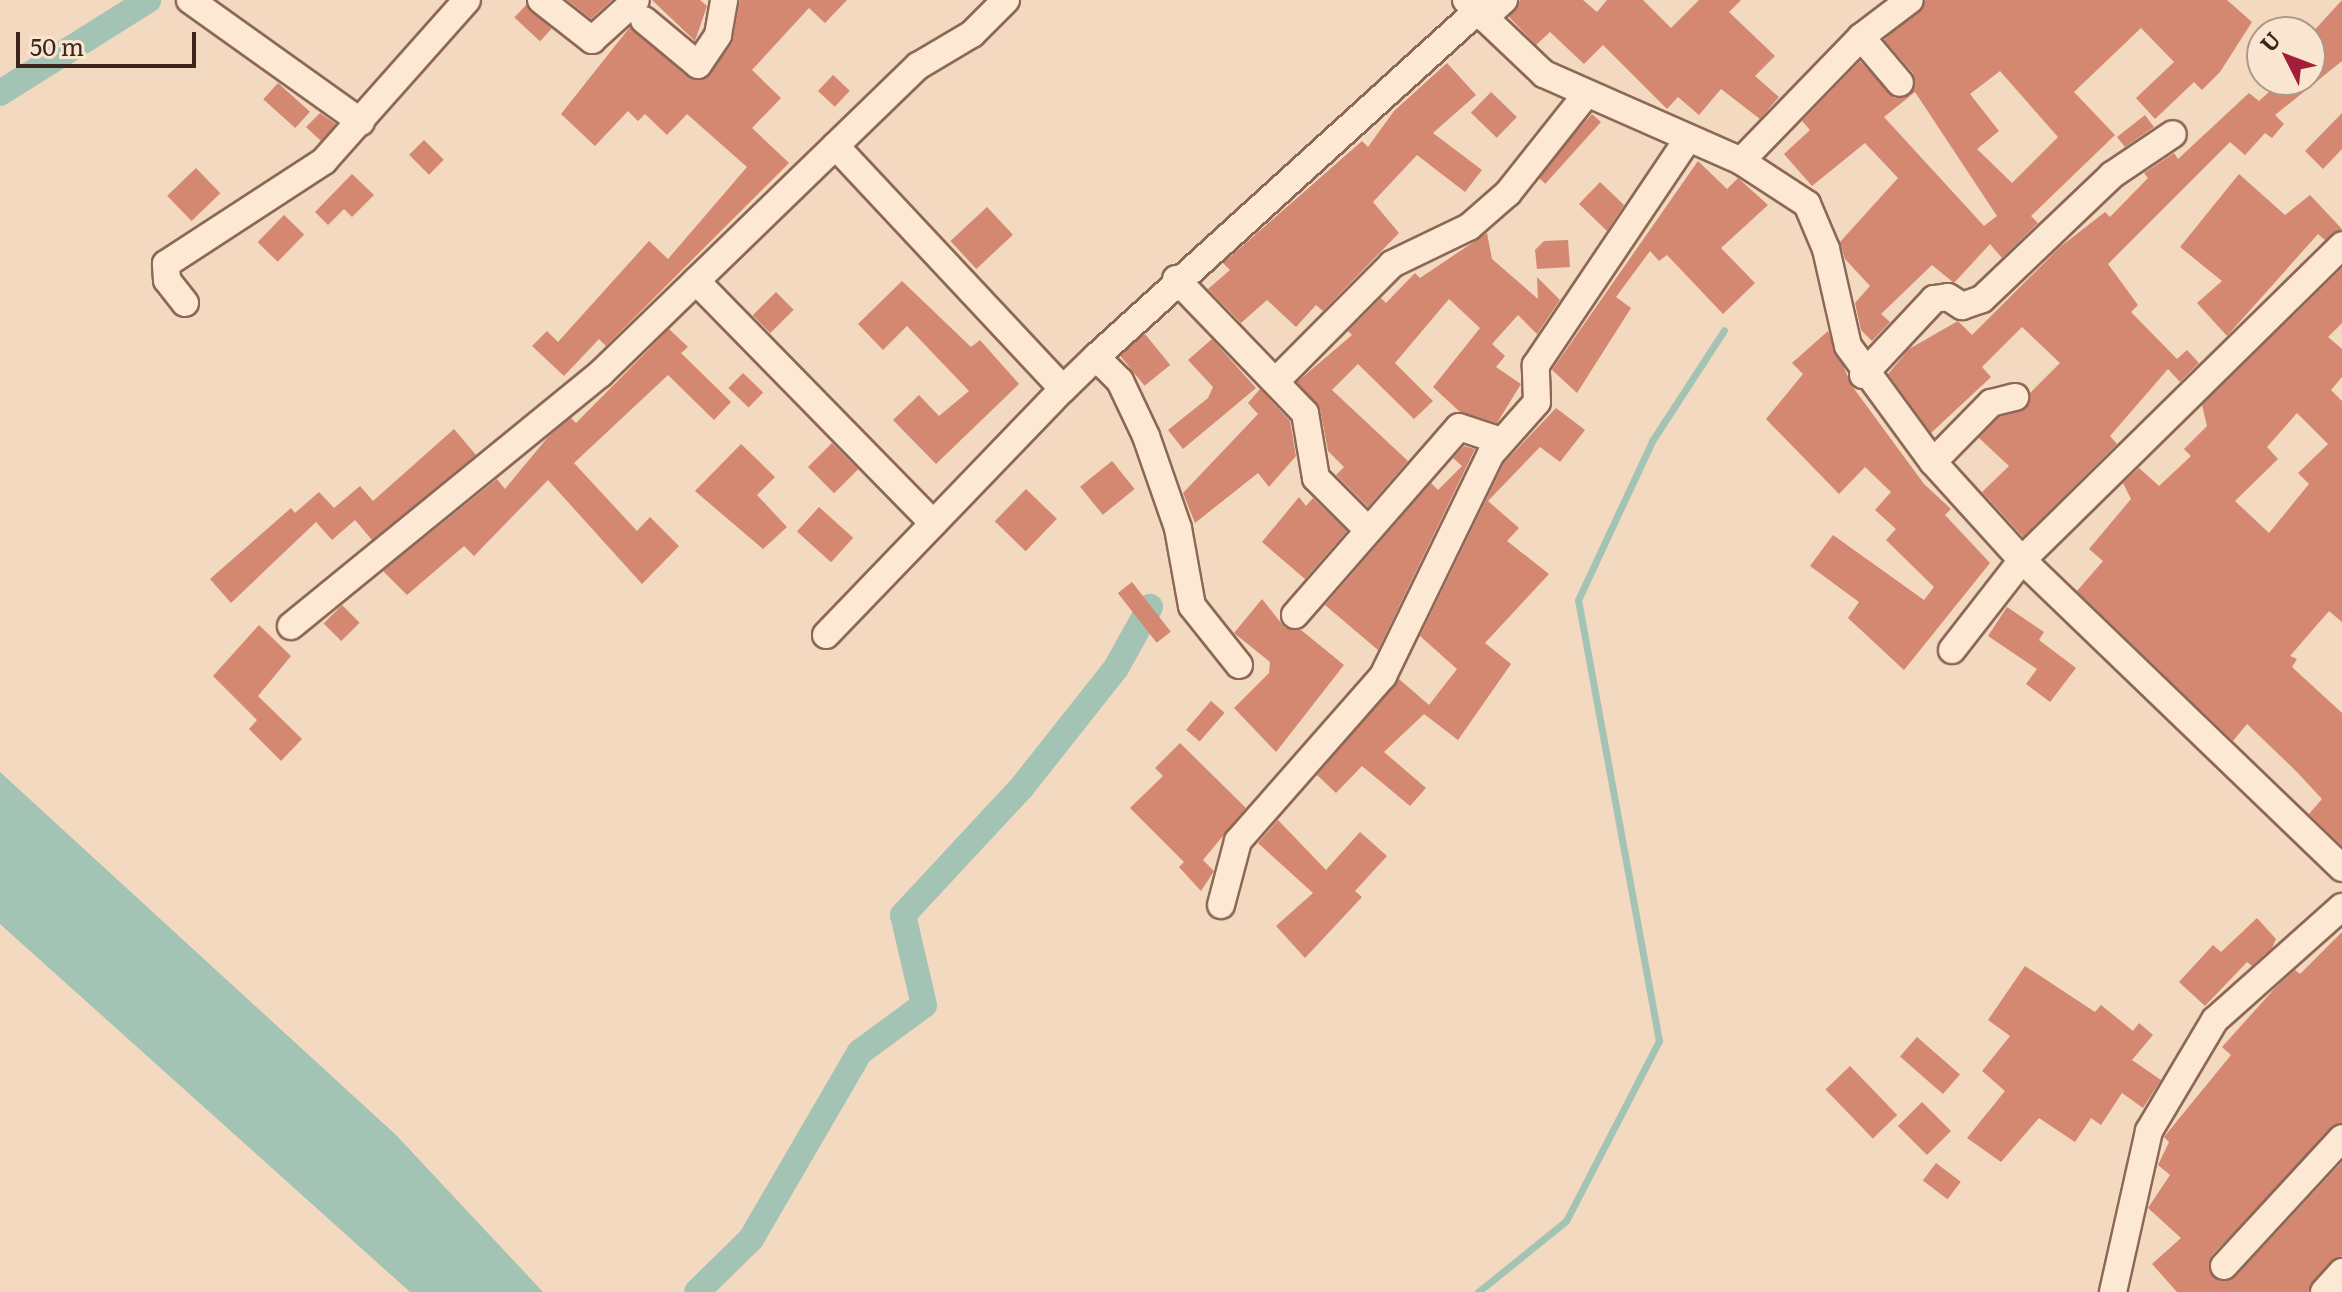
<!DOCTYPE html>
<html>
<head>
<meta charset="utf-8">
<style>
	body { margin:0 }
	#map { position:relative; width:2342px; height:1292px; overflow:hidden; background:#f2d9bf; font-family:Literata,serif }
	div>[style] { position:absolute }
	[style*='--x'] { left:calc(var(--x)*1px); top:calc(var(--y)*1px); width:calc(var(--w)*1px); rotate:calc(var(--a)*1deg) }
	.water>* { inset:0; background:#a3c4b4 }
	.stream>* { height:7px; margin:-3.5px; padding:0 3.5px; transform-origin:3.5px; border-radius:3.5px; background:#a3c4b4 }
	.canal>* { height:26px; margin:-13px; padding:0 13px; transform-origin:13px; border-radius:13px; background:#a3c4b4 }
	.building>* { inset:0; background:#d48771; transform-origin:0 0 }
	.roads { filter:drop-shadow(2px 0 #8d6856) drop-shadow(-2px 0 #8d6856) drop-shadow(0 2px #8d6856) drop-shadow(0 -2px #8d6856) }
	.minor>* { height:26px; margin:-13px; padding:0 13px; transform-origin:13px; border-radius:13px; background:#fce8d3 }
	span { translate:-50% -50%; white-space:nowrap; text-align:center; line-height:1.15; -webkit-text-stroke:6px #f9e5d0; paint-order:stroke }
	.north { position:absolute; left:2246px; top:16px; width:80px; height:80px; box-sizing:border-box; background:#f9e5d0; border:2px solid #ad9888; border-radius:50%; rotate:312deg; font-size:22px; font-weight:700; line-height:32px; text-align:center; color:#3b251c }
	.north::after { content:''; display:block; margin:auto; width:28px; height:36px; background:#a21f3a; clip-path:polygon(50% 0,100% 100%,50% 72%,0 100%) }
	.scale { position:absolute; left:16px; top:32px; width:180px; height:36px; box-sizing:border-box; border:4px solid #3b251c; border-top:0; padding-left:10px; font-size:24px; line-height:28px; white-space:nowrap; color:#3b251c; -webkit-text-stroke:6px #f9e5d0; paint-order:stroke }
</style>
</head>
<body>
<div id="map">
	<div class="water">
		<div style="clip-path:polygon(0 772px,396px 1135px,543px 1292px,410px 1292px,0 924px)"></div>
	</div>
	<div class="stream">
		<div style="--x:1478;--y:1292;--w:113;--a:-38.9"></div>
		<div style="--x:1566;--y:1221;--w:203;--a:-62.7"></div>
		<div style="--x:1659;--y:1041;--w:448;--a:-100.4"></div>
		<div style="--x:1578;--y:600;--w:175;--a:-65"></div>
		<div style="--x:1652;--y:441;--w:132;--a:-57"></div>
	</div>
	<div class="canal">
		<div style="--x:0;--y:93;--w:175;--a:-32.1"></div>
		<div style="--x:697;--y:1292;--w:76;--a:-44.5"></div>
		<div style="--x:751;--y:1239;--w:216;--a:-59.8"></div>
		<div style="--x:860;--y:1052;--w:79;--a:-36.3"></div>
		<div style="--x:924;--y:1005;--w:92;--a:-103.1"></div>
		<div style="--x:903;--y:915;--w:175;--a:-47.1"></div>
		<div style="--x:1022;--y:787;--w:152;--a:-51.7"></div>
		<div style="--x:1116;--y:668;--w:70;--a:-60.9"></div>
	</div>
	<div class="building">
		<div style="clip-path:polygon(567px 0,612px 0,591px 19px)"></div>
		<div style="clip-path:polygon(652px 0,700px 0,707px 6px,695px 41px)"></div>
		<div style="clip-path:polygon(740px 0,847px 0,825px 23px,809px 8px,752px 70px,781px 98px,752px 128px,789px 163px,606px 346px,599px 339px,564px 376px,532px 346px,547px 331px,558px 342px,649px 241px,668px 259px,747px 167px,687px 114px,667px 135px,645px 114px,638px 121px,628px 111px,595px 146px,561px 114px,630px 27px,688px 77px,705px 79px,732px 43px)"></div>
		<div style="clip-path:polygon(1520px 0,1583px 0,1597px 12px,1607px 0,1643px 0,1671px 28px,1699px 0,1741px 0,1729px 12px,1775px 56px,1755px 76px,1779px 97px,1760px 119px,1721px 89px,1699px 115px,1678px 97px,1667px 109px,1603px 45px,1584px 64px,1550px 32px,1536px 45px,1509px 17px)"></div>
		<div style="clip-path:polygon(evenodd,1926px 0,2227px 0,2252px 22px,2220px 72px,2202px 90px,2194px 82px,2155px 119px,2136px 98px,2174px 62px,2141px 28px,2074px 92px,2115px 135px,2031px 216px,2038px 223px,2002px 258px,1990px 244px,1954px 283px,1932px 265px,1881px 314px,1890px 322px,1872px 341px,1861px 330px,1855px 303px,1870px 286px,1845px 259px,1840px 242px,1898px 178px,1865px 143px,1812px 186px,1784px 154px,1810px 130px,1802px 121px,1860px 61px,1894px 98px,1911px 95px,1913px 73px,1884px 40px,1926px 0,2000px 71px,2058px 137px,2012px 183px,1977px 149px,1999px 131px,1970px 94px,2000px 71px,1926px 0,1915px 92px,1997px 216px,1984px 226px,1884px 117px,1915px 92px)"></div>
		<div style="clip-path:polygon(2342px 0,2342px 61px,2275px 115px,2284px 124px,2272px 138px,2265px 133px,2245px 155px,2230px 142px,2108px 264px,2138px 305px,2131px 312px,2177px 359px,2187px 350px,2199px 363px,2180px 382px,2168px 369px,2110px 436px,2117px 444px,2023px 537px,1982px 492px,2009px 466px,1979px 438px,1999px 417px,2026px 409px,2030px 393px,2060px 363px,2022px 327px,1982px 367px,1991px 377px,1931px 433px,1888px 374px,1909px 349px,1958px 321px,1972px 335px,2060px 247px,2105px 212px,2110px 217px,2148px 178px,2144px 173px,2174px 153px,2178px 159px,2249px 93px,2259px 101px,2282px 80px,2310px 80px,2310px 35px)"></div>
		<div style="left:526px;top:5px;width:35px;height:17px;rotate:43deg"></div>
		<div style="clip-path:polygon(1447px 63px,1476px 95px,1433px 133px,1482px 170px,1465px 192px,1417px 155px,1373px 202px,1399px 233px,1323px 311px,1316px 305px,1296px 327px,1267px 300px,1241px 323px,1208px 289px,1230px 270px,1223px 263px,1362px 141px,1368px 147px,1394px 111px)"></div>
		<div style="left:833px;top:75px;width:23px;height:22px;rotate:43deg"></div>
		<div style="left:278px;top:83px;width:43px;height:22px;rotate:42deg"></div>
		<div style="left:1491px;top:92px;width:36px;height:29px;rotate:44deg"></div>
		<div style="clip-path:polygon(320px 113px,336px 124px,321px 141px,306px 127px)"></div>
		<div style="clip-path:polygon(2342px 113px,2342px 149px,2323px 169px,2305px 151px)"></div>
		<div style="left:1592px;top:114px;width:12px;height:83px;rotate:42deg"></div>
		<div style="clip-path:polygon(2145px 115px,2154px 127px,2125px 147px,2117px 137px)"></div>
		<div style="left:424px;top:140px;width:28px;height:21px;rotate:45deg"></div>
		<div style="clip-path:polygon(1698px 161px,1727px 189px,1738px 178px,1768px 205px,1721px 248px,1755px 283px,1723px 314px,1667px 255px,1659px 261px,1650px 251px,1616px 297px,1631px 308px,1577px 393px,1552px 370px)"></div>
		<div style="left:196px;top:168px;width:35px;height:40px;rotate:46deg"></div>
		<div style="clip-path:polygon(352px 174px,374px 195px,352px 217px,344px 209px,328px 225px,315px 212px)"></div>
		<div style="clip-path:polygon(2239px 174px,2285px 215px,2310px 195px,2342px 229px,2325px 240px,2318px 234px,2227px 336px,2197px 303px,2222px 281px,2180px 247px)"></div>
		<div style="clip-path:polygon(1600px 182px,1624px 205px,1607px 231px,1579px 204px)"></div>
		<div style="left:987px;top:207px;width:38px;height:50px;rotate:47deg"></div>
		<div style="left:284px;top:215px;width:28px;height:38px;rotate:44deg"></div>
		<div style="clip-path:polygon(1487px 233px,1492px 259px,1538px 299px,1537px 277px,1560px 300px,1537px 334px,1518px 315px,1492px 344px,1505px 356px,1496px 367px,1521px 384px,1497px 423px,1460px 412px,1433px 387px,1480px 328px,1449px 299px,1395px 363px,1433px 401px,1414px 419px,1358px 364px,1332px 390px,1408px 461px,1368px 507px,1336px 475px,1344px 467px,1328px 451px,1320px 409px,1297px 382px,1352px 335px,1348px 331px,1381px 298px,1386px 303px,1415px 273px,1420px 278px)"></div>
		<div style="clip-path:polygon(1568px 240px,1570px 267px,1537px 269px,1535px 250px,1544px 241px)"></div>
		<div style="clip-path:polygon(evenodd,2342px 268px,2342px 323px,2328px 337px,2342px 349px,2342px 377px,2331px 390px,2342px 401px,2342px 622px,2329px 611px,2290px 656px,2297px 659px,2292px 667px,2342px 713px,2342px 846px,2309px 814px,2322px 799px,2296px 771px,2247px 724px,2233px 741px,2077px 591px,2103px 561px,2089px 549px,2131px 499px,2123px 483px,2139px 468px,2159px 486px,2191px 456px,2184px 449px,2207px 426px,2202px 405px,2342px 268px,2297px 413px,2328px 444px,2298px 473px,2309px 484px,2269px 533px,2235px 501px,2278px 459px,2267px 447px,2297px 413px)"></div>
		<div style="clip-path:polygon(902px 281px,971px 347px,980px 340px,1019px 384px,936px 464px,893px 420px,919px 395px,939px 416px,969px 391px,907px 326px,883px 350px,858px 324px)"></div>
		<div style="left:776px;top:292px;width:25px;height:33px;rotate:45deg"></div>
		<div style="clip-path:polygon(669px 329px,688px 347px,681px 353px,731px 402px,714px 420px,668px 375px,574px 463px,637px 531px,650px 517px,679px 546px,642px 584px,548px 480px,474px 556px,464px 546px,407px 595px,383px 571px,497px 479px,505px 489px,548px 437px,571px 418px,576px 423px)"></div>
		<div style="clip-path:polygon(1828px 331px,1852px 386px,1924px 484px,1951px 509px,1945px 515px,1990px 563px,1904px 670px,1848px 618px,1859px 602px,1810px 566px,1833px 535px,1924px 600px,1934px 587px,1886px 540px,1896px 529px,1875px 510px,1891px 492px,1865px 467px,1839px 494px,1766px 419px,1803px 374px,1792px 363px)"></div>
		<div style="left:1145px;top:334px;width:40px;height:33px;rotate:51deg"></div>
		<div style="clip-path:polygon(1212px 339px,1256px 388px,1183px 449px,1168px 430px,1208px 398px,1213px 387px,1188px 360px)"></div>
		<div style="left:743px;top:373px;width:28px;height:21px;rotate:44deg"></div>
		<div style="clip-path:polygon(1260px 389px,1290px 421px,1296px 456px,1269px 487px,1258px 473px,1195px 523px,1183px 493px,1258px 414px,1248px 403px)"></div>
		<div style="clip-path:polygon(1556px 408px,1585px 430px,1560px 462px,1540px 447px,1488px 501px,1519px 528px,1507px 541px,1549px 574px,1485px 643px,1511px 664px,1458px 740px,1424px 714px,1384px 752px,1426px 788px,1410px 806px,1362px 766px,1336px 793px,1317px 775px,1399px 679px,1429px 705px,1457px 669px,1420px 636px,1504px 463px)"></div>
		<div style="clip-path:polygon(454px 429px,476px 455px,372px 540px,355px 520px,332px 540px,316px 522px,231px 603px,210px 579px,291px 508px,295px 513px,319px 492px,334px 508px,360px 486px,373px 501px)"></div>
		<div style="left:832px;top:443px;width:37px;height:34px;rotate:45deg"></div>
		<div style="clip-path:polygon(741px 444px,775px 477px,757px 495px,787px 527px,763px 549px,695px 491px)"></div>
		<div style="clip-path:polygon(1464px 446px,1475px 449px,1378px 650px,1325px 605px,1431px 483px,1438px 490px,1462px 466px,1453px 458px)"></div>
		<div style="left:1112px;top:461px;width:36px;height:41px;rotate:51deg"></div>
		<div style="left:1026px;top:489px;width:43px;height:45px;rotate:44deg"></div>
		<div style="clip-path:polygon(1299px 497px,1306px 506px,1313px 498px,1347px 531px,1305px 579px,1262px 542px)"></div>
		<div style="left:819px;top:507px;width:46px;height:33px;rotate:42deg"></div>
		<div style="left:1132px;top:582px;width:63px;height:18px;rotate:52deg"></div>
		<div style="clip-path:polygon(1262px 599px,1285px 628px,1301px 630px,1344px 665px,1276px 752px,1234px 708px,1269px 673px,1270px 662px,1234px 633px)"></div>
		<div style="left:342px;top:605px;width:25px;height:26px;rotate:45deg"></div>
		<div style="clip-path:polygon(2007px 607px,2044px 632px,2039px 640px,2076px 668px,2050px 702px,2026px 684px,2037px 669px,1988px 636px)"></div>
		<div style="clip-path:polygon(259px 625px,291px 656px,258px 696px,302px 739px,281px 761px,249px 729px,257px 720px,213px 676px)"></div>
		<div style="left:1211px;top:701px;width:18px;height:38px;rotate:41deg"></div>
		<div style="clip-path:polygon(1180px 743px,1246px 808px,1203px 860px,1214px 871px,1201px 891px,1179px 867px,1184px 862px,1130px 808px,1163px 776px,1155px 768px)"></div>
		<div style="clip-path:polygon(1278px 820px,1326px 870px,1360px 832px,1387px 856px,1355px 891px,1362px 897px,1305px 958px,1276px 926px,1313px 893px,1258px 843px)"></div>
		<div style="clip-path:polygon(2257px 918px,2276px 939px,2272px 948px,2252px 966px,2247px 962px,2205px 1006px,2179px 982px,2213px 945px,2221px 952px)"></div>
		<div style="clip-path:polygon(2342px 932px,2342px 1122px,2212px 1255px,2209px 1270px,2220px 1281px,2235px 1277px,2342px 1162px,2342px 1256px,2308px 1292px,2177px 1292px,2152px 1264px,2181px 1238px,2148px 1208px,2170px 1175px,2158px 1165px,2169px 1142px,2164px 1137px,2231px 1055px,2222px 1047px,2275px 988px,2295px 970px,2300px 974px)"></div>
		<div style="clip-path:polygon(2025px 966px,2095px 1012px,2101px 1005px,2133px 1031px,2139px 1023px,2153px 1035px,2132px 1060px,2161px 1080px,2143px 1108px,2122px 1093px,2101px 1125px,2091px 1118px,2075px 1142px,2039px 1118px,2001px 1162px,1967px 1138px,2005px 1091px,1982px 1071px,2010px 1036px,1988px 1020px)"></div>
		<div style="left:1917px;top:1037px;width:57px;height:26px;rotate:41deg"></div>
		<div style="left:1850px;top:1066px;width:68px;height:34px;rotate:46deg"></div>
		<div style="left:1922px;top:1102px;width:41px;height:34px;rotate:45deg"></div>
		<div style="left:1936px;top:1163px;width:31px;height:22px;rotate:37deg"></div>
	</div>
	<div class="roads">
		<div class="minor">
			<div style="--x:190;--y:0;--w:210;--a:35.5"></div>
			<div style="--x:541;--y:0;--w:65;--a:38.1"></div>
			<div style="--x:592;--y:40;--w:59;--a:-42.3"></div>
			<div style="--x:1466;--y:0;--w:108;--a:43.5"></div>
			<div style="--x:1544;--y:74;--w:215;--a:23.8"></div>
			<div style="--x:1741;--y:161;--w:79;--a:33.1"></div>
			<div style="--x:1807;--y:204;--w:49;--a:67.1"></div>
			<div style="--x:1826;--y:249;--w:99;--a:77.2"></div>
			<div style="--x:1848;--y:346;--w:144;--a:53.8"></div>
			<div style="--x:1933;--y:462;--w:132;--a:47.8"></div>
			<div style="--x:2022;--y:560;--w:444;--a:43.9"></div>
			<div style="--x:1484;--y:18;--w:27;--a:-42"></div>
			<div style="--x:644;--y:20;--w:70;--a:39.8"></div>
			<div style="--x:698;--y:65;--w:36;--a:-56"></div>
			<div style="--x:718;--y:35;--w:36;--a:-80"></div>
			<div style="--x:1861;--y:37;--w:60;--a:49.7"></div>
			<div style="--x:1741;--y:161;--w:173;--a:-45.9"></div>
			<div style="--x:1861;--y:37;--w:61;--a:-37.1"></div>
			<div style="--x:1176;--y:279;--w:186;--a:46.1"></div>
			<div style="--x:1305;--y:413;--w:66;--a:80.4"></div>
			<div style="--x:1316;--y:478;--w:74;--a:45"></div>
			<div style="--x:696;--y:281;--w:339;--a:45.6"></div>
			<div style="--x:185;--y:303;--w:29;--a:-128"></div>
			<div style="--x:167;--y:280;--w:16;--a:-94"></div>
			<div style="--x:166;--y:264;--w:189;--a:-33.1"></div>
			<div style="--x:324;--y:161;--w:215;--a:-48.4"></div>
			<div style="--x:1863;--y:375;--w:104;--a:-46.9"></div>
			<div style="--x:1934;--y:299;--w:14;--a:-8"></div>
			<div style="--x:1948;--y:297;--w:17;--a:33"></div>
			<div style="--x:1962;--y:306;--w:21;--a:-19"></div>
			<div style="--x:1982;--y:299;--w:180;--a:-43.6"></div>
			<div style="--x:2112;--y:175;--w:73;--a:-33.9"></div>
			<div style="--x:1277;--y:380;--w:163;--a:-45.2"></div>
			<div style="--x:1392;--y:264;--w:85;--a:-25.7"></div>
			<div style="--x:1469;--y:227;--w:52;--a:-41.1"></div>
			<div style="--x:1508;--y:193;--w:122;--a:-51.6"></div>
			<div style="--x:1063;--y:389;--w:46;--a:-44.1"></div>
			<div style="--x:1933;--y:462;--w:83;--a:-45.5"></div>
			<div style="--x:1991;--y:403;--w:25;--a:-14"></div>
			<div style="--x:1295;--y:615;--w:249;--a:-48.9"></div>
			<div style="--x:1459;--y:427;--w:44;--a:18.4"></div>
			<div style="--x:291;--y:626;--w:399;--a:-39.2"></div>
			<div style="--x:600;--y:374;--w:443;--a:-44.1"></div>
			<div style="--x:918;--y:66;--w:63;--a:-30.7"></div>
			<div style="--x:972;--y:34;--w:48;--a:-45"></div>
			<div style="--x:826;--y:635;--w:342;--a:-46.1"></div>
			<div style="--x:1063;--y:389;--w:333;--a:-133.1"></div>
			<div style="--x:1952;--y:650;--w:114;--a:-52.1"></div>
			<div style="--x:2022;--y:560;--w:449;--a:-44.5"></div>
			<div style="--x:1239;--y:665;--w:75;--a:-128.5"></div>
			<div style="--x:1192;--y:606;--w:79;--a:-100.2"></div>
			<div style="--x:1178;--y:528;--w:97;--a:-109.2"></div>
			<div style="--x:1146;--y:436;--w:61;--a:-115.3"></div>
			<div style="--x:1120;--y:381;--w:34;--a:-135"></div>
			<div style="--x:1096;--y:357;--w:515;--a:-42.24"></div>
			<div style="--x:1221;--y:905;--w:66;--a:-75.1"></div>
			<div style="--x:1238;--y:841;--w:220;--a:-48.7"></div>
			<div style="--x:1383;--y:676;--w:247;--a:-64.1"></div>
			<div style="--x:1491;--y:454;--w:69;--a:-48.5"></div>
			<div style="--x:1537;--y:402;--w:37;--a:-92"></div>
			<div style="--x:1536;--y:365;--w:271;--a:-56.1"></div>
			<div style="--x:2224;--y:1266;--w:174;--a:-47.3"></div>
			<div style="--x:2113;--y:1292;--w:165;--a:-77.4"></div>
			<div style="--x:2149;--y:1131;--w:129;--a:-59.3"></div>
			<div style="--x:2215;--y:1020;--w:170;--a:-41.7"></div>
			<div style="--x:2324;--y:1292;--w:27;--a:-48"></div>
		</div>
	</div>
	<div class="north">U</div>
	<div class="scale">50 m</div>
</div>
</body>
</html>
